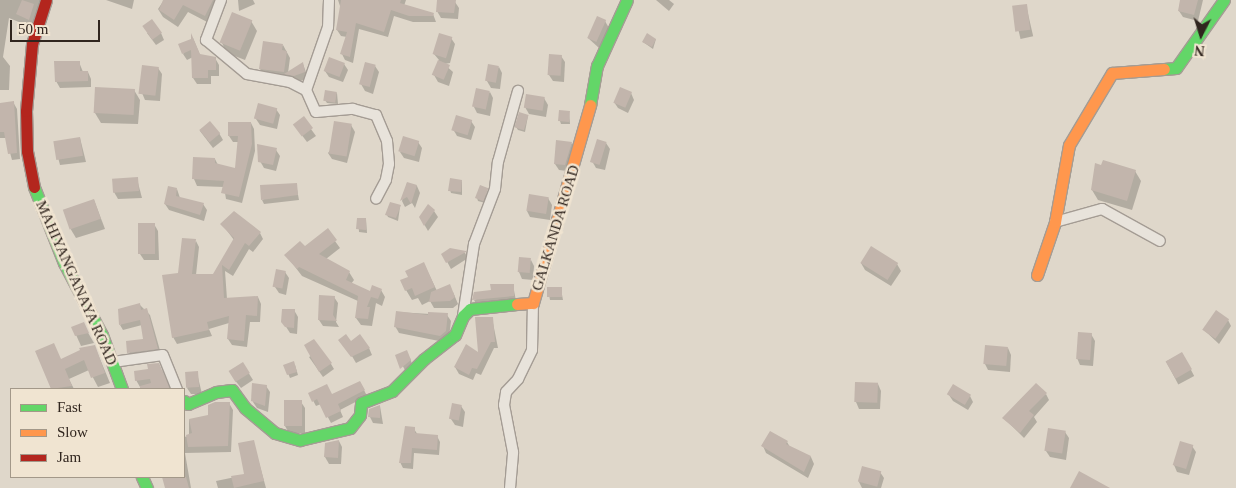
<!DOCTYPE html>
<html>
<head>
<meta charset="utf-8">
<style>
	body { margin:0 }
	#map { position:relative; width:1236px; height:488px; overflow:hidden; background:#dfd7ca; font-family:Georgia,serif }
	div>[style] { position:absolute }
	[style*='--x'] { left:calc(var(--x)*1px); top:calc(var(--y)*1px); width:calc(var(--w)*1px); rotate:calc(var(--a)*1deg) }
	.shadow>* { inset:0; background:#0003; transform-origin:0 0 }
	.building>* { inset:0; background:#c2b5ac; transform-origin:0 0 }
	.roads { filter:drop-shadow(1px 0 #a49c94) drop-shadow(-1px 0 #a49c94) drop-shadow(0 1px #a49c94) drop-shadow(0 -1px #a49c94) }
	.street>* { height:10px; margin:-5px; padding:0 5px; transform-origin:5px; border-radius:5px; background:#e8e3db }
	.fast>* { height:11px; margin:-5.5px; padding:0 5.5px; transform-origin:5.5px; border-radius:5.5px; background:#63d668 }
	.slow>* { height:11px; margin:-5.5px; padding:0 5.5px; transform-origin:5.5px; border-radius:5.5px; background:#ff974d }
	.jam>* { height:11px; margin:-5.5px; padding:0 5.5px; transform-origin:5.5px; border-radius:5.5px; background:#b3261e }
	span { translate:-50% -50%; white-space:nowrap; text-align:center; line-height:1.15; -webkit-text-stroke:5px #f0e4d1; paint-order:stroke }
	.street-label { font-size:15px; color:#30251e }
	.legend { position:absolute; left:10px; top:388px; width:175px; height:90px; box-sizing:border-box; background:#f0e4d1; border:1px solid #a39889; margin:0; padding:6px 9px; list-style:none; font-size:15px; color:#30251e }
	.legend li { display:flex; align-items:center; gap:10px; height:25px }
	.legend b { width:25px; border:1px solid #a39889 }
	.north { position:absolute; left:1176px; top:10px; width:50px; height:50px; -webkit-text-stroke:4px #f0e4d1; paint-order:stroke; rotate:185deg; font-size:14px; font-weight:700; line-height:20px; text-align:center; color:#30251e }
	.north::after { content:''; display:block; margin:auto; width:18px; height:22px; background:#30251e; clip-path:polygon(50% 0,100% 100%,50% 72%,0 100%) }
	.scale { position:absolute; left:10px; top:20px; width:90px; height:22px; box-sizing:border-box; border:2px solid #30251e; border-top:0; padding-left:6px; font-size:15px; line-height:18px; white-space:nowrap; color:#30251e; -webkit-text-stroke:4px #f0e4d1; paint-order:stroke }
</style>
</head>
<body>
<div id="map">
	<div class="shadow">
		<div style="clip-path:polygon(0 0,41px 0,34px 28px,9px 18px,3px 57px,10px 66px,9px 90px,0 90px)"></div>
		<div style="clip-path:polygon(106px 0,134px 0,132px 9px)"></div>
		<div style="clip-path:polygon(164px 0,221px 0,209px 23px,188px 12px,178px 27px,163px 17px,158px 9px)"></div>
		<div style="clip-path:polygon(238px 0,253px 0,255px 4px,239px 11px)"></div>
		<div style="clip-path:polygon(338px 0,406px 0,404px 6px,433px 14px,436px 22px,413px 22px,394px 16px,388px 37px,359px 29px,353px 63px,345px 60px,342px 54px,347px 37px,341px 36px,337px 30px,341px 9px)"></div>
		<div style="clip-path:polygon(656px 0,669px 0,674px 4px,669px 11px)"></div>
		<div style="clip-path:polygon(1182px 0,1203px 0,1198px 21px,1183px 17px,1179px 11px)"></div>
		<div style="clip-path:polygon(455px 2px,459px 8px,458px 19px,441px 18px,437px 11px)"></div>
		<div style="left:1026px;top:5px;width:32px;height:13px;rotate:77deg"></div>
		<div style="clip-path:polygon(251px 21px,257px 31px,245px 60px,227px 53px,222px 43px)"></div>
		<div style="clip-path:polygon(605px 21px,609px 28px,599px 48px,588px 38px)"></div>
		<div style="clip-path:polygon(147px 33px,161px 33px,164px 40px,156px 45px)"></div>
		<div style="clip-path:polygon(193px 38px,200px 55px,215px 58px,219px 65px,219px 76px,211px 76px,211px 84px,197px 84px,193px 78px,193px 57px,187px 60px,183px 54px)"></div>
		<div style="clip-path:polygon(451px 38px,455px 44px,450px 63px,444px 64px,453px 72px,449px 86px,438px 82px,434px 75px,439px 60px,434px 54px)"></div>
		<div style="clip-path:polygon(656px 39px,653px 49px,643px 42px)"></div>
		<div style="clip-path:polygon(283px 45px,290px 58px,288px 73px,303px 64px,308px 78px,298px 82px,264px 75px,260px 69px)"></div>
		<div style="clip-path:polygon(561px 56px,565px 62px,564px 82px,553px 81px,549px 75px)"></div>
		<div style="clip-path:polygon(79px 62px,83px 72px,88px 72px,91px 79px,91px 87px,60px 88px,56px 81px)"></div>
		<div style="clip-path:polygon(344px 64px,348px 70px,343px 82px,329px 77px,325px 71px)"></div>
		<div style="clip-path:polygon(375px 66px,379px 72px,373px 94px,365px 91px,361px 84px)"></div>
		<div style="clip-path:polygon(499px 67px,502px 73px,500px 89px,491px 88px,487px 81px)"></div>
		<div style="clip-path:polygon(158px 68px,162px 74px,160px 101px,145px 100px,142px 93px)"></div>
		<div style="clip-path:polygon(134px 90px,140px 100px,138px 124px,101px 123px,95px 113px)"></div>
		<div style="clip-path:polygon(490px 92px,493px 98px,490px 116px,477px 113px,474px 107px)"></div>
		<div style="clip-path:polygon(337px 93px,338px 104px,327px 103px,325px 100px)"></div>
		<div style="clip-path:polygon(631px 93px,634px 100px,628px 113px,618px 108px,614px 102px)"></div>
		<div style="clip-path:polygon(544px 98px,548px 105px,546px 117px,529px 114px,525px 107px)"></div>
		<div style="clip-path:polygon(13px 102px,17px 109px,20px 159px,12px 160px,6px 138px,0 138px,0 104px)"></div>
		<div style="clip-path:polygon(276px 109px,280px 115px,277px 129px,260px 125px,256px 119px)"></div>
		<div style="clip-path:polygon(569px 112px,570px 124px,561px 124px,560px 121px)"></div>
		<div style="clip-path:polygon(528px 116px,525px 132px,518px 130px,516px 127px)"></div>
		<div style="clip-path:polygon(303px 118px,316px 136px,307px 142px,298px 130px)"></div>
		<div style="clip-path:polygon(471px 121px,475px 127px,471px 140px,457px 136px,453px 129px)"></div>
		<div style="clip-path:polygon(251px 123px,254px 129px,255px 151px,242px 203px,226px 199px,224px 187px,197px 186px,194px 179px,215px 159px,218px 165px,236px 169px,239px 142px,233px 142px,229px 136px)"></div>
		<div style="clip-path:polygon(351px 125px,355px 132px,347px 163px,332px 159px,328px 153px)"></div>
		<div style="clip-path:polygon(200px 131px,219px 133px,223px 140px,213px 148px)"></div>
		<div style="clip-path:polygon(80px 138px,86px 162px,60px 165px,54px 142px)"></div>
		<div style="clip-path:polygon(418px 142px,422px 148px,419px 162px,404px 158px,400px 152px)"></div>
		<div style="clip-path:polygon(572px 143px,575px 150px,567px 171px,559px 170px,555px 164px)"></div>
		<div style="clip-path:polygon(606px 143px,610px 149px,605px 170px,596px 168px,592px 161px)"></div>
		<div style="clip-path:polygon(276px 150px,280px 156px,276px 171px,264px 168px,260px 161px)"></div>
		<div style="clip-path:polygon(1096px 165px,1135px 171px,1141px 181px,1132px 210px,1098px 200px,1092px 190px)"></div>
		<div style="clip-path:polygon(137px 179px,142px 198px,118px 199px,114px 192px)"></div>
		<div style="clip-path:polygon(462px 181px,462px 195px,451px 193px,450px 190px)"></div>
		<div style="clip-path:polygon(407px 183px,417px 186px,420px 193px,415px 208px,412px 203px,405px 207px,402px 201px)"></div>
		<div style="clip-path:polygon(296px 184px,299px 200px,264px 204px,262px 200px)"></div>
		<div style="clip-path:polygon(177px 189px,180px 198px,203px 204px,207px 210px,204px 221px,169px 210px,165px 204px)"></div>
		<div style="clip-path:polygon(487px 189px,485px 203px,478px 201px,477px 198px)"></div>
		<div style="clip-path:polygon(548px 198px,552px 205px,550px 220px,530px 217px,527px 211px)"></div>
		<div style="clip-path:polygon(94px 200px,105px 229px,76px 238px,70px 228px)"></div>
		<div style="clip-path:polygon(400px 207px,398px 221px,388px 217px,387px 215px)"></div>
		<div style="clip-path:polygon(434px 211px,438px 217px,428px 231px,420px 217px)"></div>
		<div style="clip-path:polygon(358px 219px,366px 219px,367px 233px,359px 232px)"></div>
		<div style="clip-path:polygon(154px 224px,158px 231px,159px 260px,144px 260px,140px 254px)"></div>
		<div style="clip-path:polygon(222px 224px,260px 233px,263px 239px,253px 252px,249px 249px,233px 276px,225px 271px,227px 299px,258px 297px,261px 304px,260px 322px,250px 322px,247px 347px,232px 345px,228px 339px,229px 323px,209px 329px,212px 336px,177px 344px,173px 337px,180px 274px,196px 241px,199px 247px,196px 275px,214px 275px,234px 240px)"></div>
		<div style="clip-path:polygon(327px 230px,340px 248px,326px 259px,349px 272px,354px 280px,351px 284px,371px 292px,381px 290px,385px 297px,382px 306px,376px 303px,372px 326px,361px 325px,356px 318px,358px 301px,302px 276px,286px 255px,304px 248px)"></div>
		<div style="clip-path:polygon(451px 250px,465px 253px,468px 258px,451px 269px,443px 254px)"></div>
		<div style="clip-path:polygon(531px 260px,534px 266px,533px 280px,522px 279px,519px 272px)"></div>
		<div style="clip-path:polygon(861px 263px,897px 264px,901px 271px,891px 286px,865px 270px)"></div>
		<div style="clip-path:polygon(424px 264px,437px 291px,453px 292px,458px 304px,453px 308px,434px 308px,430px 301px,422px 305px,418px 298px,412px 300px,406px 290px,409px 278px)"></div>
		<div style="clip-path:polygon(285px 272px,289px 278px,286px 295px,279px 293px,275px 287px)"></div>
		<div style="clip-path:polygon(513px 285px,516px 301px,477px 305px,474px 300px)"></div>
		<div style="clip-path:polygon(548px 289px,561px 289px,563px 300px,550px 300px)"></div>
		<div style="clip-path:polygon(334px 297px,338px 303px,336px 322px,339px 327px,323px 326px,319px 320px)"></div>
		<div style="clip-path:polygon(139px 304px,150px 315px,161px 354px,132px 358px,129px 353px,144px 340px,142px 325px,123px 330px,120px 325px)"></div>
		<div style="clip-path:polygon(294px 310px,298px 317px,297px 334px,290px 333px,283px 322px)"></div>
		<div style="clip-path:polygon(397px 312px,447px 315px,451px 321px,449px 338px,444px 342px,399px 333px,395px 326px)"></div>
		<div style="clip-path:polygon(492px 318px,498px 348px,494px 348px,481px 375px,476px 373px,473px 380px,459px 374px,455px 367px,479px 354px)"></div>
		<div style="clip-path:polygon(1228px 320px,1231px 326px,1219px 344px,1204px 330px)"></div>
		<div style="clip-path:polygon(83px 324px,94px 343px,81px 346px,73px 328px)"></div>
		<div style="clip-path:polygon(1091px 334px,1095px 341px,1093px 366px,1080px 365px,1077px 358px)"></div>
		<div style="clip-path:polygon(342px 339px,369px 348px,372px 355px,356px 363px)"></div>
		<div style="clip-path:polygon(95px 347px,110px 383px,98px 387px,89px 370px,69px 379px,74px 389px,53px 389px,36px 352px,61px 360px)"></div>
		<div style="clip-path:polygon(1008px 348px,1011px 355px,1010px 372px,988px 370px,985px 364px)"></div>
		<div style="left:1182px;top:353px;width:26px;height:18px;rotate:62deg"></div>
		<div style="clip-path:polygon(397px 355px,410px 358px,413px 367px,407px 374px)"></div>
		<div style="clip-path:polygon(311px 356px,331px 364px,334px 369px,323px 377px,309px 357px)"></div>
		<div style="clip-path:polygon(243px 364px,253px 380px,241px 388px,234px 379px)"></div>
		<div style="clip-path:polygon(295px 365px,298px 375px,290px 378px,285px 366px)"></div>
		<div style="clip-path:polygon(162px 370px,170px 389px,155px 389px,154px 385px,140px 387px,136px 380px)"></div>
		<div style="clip-path:polygon(197px 373px,202px 394px,191px 394px,187px 388px)"></div>
		<div style="clip-path:polygon(360px 382px,367px 396px,340px 410px,343px 417px,331px 423px,321px 404px,316px 406px,309px 393px,332px 396px)"></div>
		<div style="clip-path:polygon(878px 384px,881px 391px,880px 409px,859px 409px,856px 402px)"></div>
		<div style="clip-path:polygon(254px 385px,266px 386px,270px 392px,268px 412px,257px 408px,253px 402px)"></div>
		<div style="clip-path:polygon(1046px 394px,1049px 400px,1034px 417px,1037px 422px,1024px 438px,1004px 418px)"></div>
		<div style="clip-path:polygon(949px 395px,970px 396px,973px 402px,968px 410px,953px 401px)"></div>
		<div style="clip-path:polygon(286px 402px,301px 402px,305px 408px,305px 433px,289px 433px,285px 426px)"></div>
		<div style="clip-path:polygon(229px 403px,233px 410px,231px 452px,185px 453px,191px 488px,166px 488px,164px 477px,184px 477px,184px 437px,189px 436px,189px 420px,209px 416px)"></div>
		<div style="clip-path:polygon(380px 406px,383px 424px,373px 423px,370px 417px)"></div>
		<div style="clip-path:polygon(461px 406px,465px 412px,463px 427px,455px 425px,451px 419px)"></div>
		<div style="clip-path:polygon(414px 429px,418px 435px,437px 436px,440px 442px,439px 455px,414px 453px,413px 469px,403px 468px,400px 462px)"></div>
		<div style="clip-path:polygon(1065px 432px,1069px 438px,1066px 460px,1050px 457px,1046px 451px)"></div>
		<div style="clip-path:polygon(253px 441px,266px 488px,218px 488px,216px 481px,245px 475px)"></div>
		<div style="clip-path:polygon(339px 441px,342px 447px,341px 464px,329px 464px,325px 457px,326px 444px)"></div>
		<div style="clip-path:polygon(787px 442px,790px 447px,811px 457px,814px 464px,808px 478px,766px 453px,763px 446px)"></div>
		<div style="clip-path:polygon(1192px 446px,1196px 452px,1189px 475px,1177px 472px,1174px 465px)"></div>
		<div style="clip-path:polygon(880px 472px,884px 478px,881px 488px,862px 488px,859px 482px)"></div>
	</div>
	<div class="building">
		<div style="clip-path:polygon(22px 0,34px 4px,29px 20px,16px 14px)"></div>
		<div style="clip-path:polygon(163px 0,213px 0,205px 16px,183px 5px,174px 20px,159px 10px)"></div>
		<div style="clip-path:polygon(341px 0,401px 0,400px 3px,434px 13px,433px 16px,409px 16px,391px 10px,384px 32px,356px 23px,350px 57px,340px 54px,347px 32px,336px 30px)"></div>
		<div style="clip-path:polygon(437px 0,456px 0,454px 13px,436px 12px)"></div>
		<div style="clip-path:polygon(1180px 0,1198px 0,1194px 15px,1178px 11px)"></div>
		<div style="left:1027px;top:4px;width:26px;height:15px;rotate:83deg"></div>
		<div style="left:232px;top:12px;width:22px;height:33px;rotate:22deg"></div>
		<div style="left:597px;top:16px;width:10px;height:24px;rotate:24deg"></div>
		<div style="left:152px;top:19px;width:17px;height:12px;rotate:54deg"></div>
		<div style="clip-path:polygon(191px 33px,200px 54px,216px 57px,216px 70px,208px 70px,208px 78px,192px 78px,191px 50px,182px 54px,178px 44px,191px 39px)"></div>
		<div style="left:439px;top:33px;width:14px;height:22px;rotate:17deg"></div>
		<div style="clip-path:polygon(647px 33px,656px 39px,652px 47px,642px 42px)"></div>
		<div style="clip-path:polygon(263px 41px,283px 44px,282px 50px,287px 51px,284px 72px,259px 69px)"></div>
		<div style="left:549px;top:54px;width:13px;height:21px;rotate:4deg"></div>
		<div style="left:329px;top:57px;width:17px;height:15px;rotate:21deg"></div>
		<div style="left:438px;top:60px;width:13px;height:16px;rotate:23deg"></div>
		<div style="clip-path:polygon(54px 61px,80px 61px,80px 71px,88px 71px,88px 81px,55px 82px)"></div>
		<div style="clip-path:polygon(303px 62px,305px 72px,294px 76px,284px 74px)"></div>
		<div style="left:365px;top:62px;width:11px;height:23px;rotate:15deg"></div>
		<div style="left:488px;top:64px;width:11px;height:17px;rotate:10deg"></div>
		<div style="left:142px;top:65px;width:17px;height:29px;rotate:7deg"></div>
		<div style="left:95px;top:87px;width:40px;height:26px;rotate:3deg"></div>
		<div style="left:620px;top:87px;width:13px;height:17px;rotate:23deg"></div>
		<div style="left:476px;top:88px;width:14px;height:19px;rotate:12deg"></div>
		<div style="left:325px;top:90px;width:12px;height:11px;rotate:9deg"></div>
		<div style="left:526px;top:94px;width:19px;height:14px;rotate:9deg"></div>
		<div style="clip-path:polygon(14px 101px,17px 153px,8px 154px,4px 132px,0 132px,0 103px)"></div>
		<div style="left:258px;top:103px;width:20px;height:16px;rotate:15deg"></div>
		<div style="left:559px;top:110px;width:11px;height:11px;rotate:5deg"></div>
		<div style="left:519px;top:112px;width:10px;height:16px;rotate:17deg"></div>
		<div style="left:456px;top:115px;width:17px;height:16px;rotate:17deg"></div>
		<div style="left:304px;top:116px;width:15px;height:14px;rotate:53deg"></div>
		<div style="left:210px;top:121px;width:16px;height:14px;rotate:50deg"></div>
		<div style="left:334px;top:121px;width:18px;height:33px;rotate:9deg"></div>
		<div style="clip-path:polygon(228px 122px,251px 122px,252px 144px,239px 197px,221px 193px,224px 181px,192px 179px,193px 157px,215px 158px,215px 163px,235px 168px,238px 136px,228px 136px)"></div>
		<div style="left:403px;top:136px;width:17px;height:16px;rotate:17deg"></div>
		<div style="left:80px;top:137px;width:19px;height:27px;rotate:81deg"></div>
		<div style="left:597px;top:139px;width:10px;height:24px;rotate:17deg"></div>
		<div style="clip-path:polygon(556px 140px,572px 142px,565px 165px,554px 164px)"></div>
		<div style="clip-path:polygon(257px 144px,277px 148px,273px 165px,258px 162px)"></div>
		<div style="clip-path:polygon(1103px 160px,1136px 170px,1127px 201px,1091px 190px,1095px 163px,1101px 165px)"></div>
		<div style="left:138px;top:177px;width:14px;height:26px;rotate:86deg"></div>
		<div style="clip-path:polygon(450px 178px,462px 180px,461px 192px,448px 191px)"></div>
		<div style="clip-path:polygon(407px 182px,417px 185px,411px 204px,407px 197px,400px 201px)"></div>
		<div style="clip-path:polygon(297px 183px,298px 195px,261px 200px,260px 185px)"></div>
		<div style="left:480px;top:185px;width:9px;height:14px;rotate:21deg"></div>
		<div style="clip-path:polygon(168px 186px,177px 188px,176px 196px,204px 203px,200px 215px,164px 204px)"></div>
		<div style="left:529px;top:194px;width:20px;height:17px;rotate:9deg"></div>
		<div style="left:94px;top:199px;width:21px;height:33px;rotate:71deg"></div>
		<div style="clip-path:polygon(390px 202px,401px 205px,396px 218px,385px 215px)"></div>
		<div style="clip-path:polygon(428px 204px,435px 210px,424px 226px,419px 217px)"></div>
		<div style="clip-path:polygon(234px 211px,261px 232px,249px 246px,245px 243px,229px 270px,222px 265px,224px 298px,258px 296px,257px 316px,246px 315px,244px 341px,227px 339px,229px 316px,207px 322px,209px 330px,172px 338px,162px 275px,178px 273px,182px 238px,196px 239px,192px 274px,213px 274px,234px 238px,220px 224px)"></div>
		<div style="clip-path:polygon(357px 218px,366px 218px,366px 230px,356px 229px)"></div>
		<div style="left:138px;top:223px;width:17px;height:31px"></div>
		<div style="clip-path:polygon(328px 228px,337px 240px,319px 254px,350px 271px,346px 280px,370px 291px,372px 285px,382px 289px,378px 299px,371px 297px,367px 307px,370px 307px,368px 319px,355px 318px,358px 296px,299px 267px,297px 269px,284px 255px,300px 241px,305px 246px)"></div>
		<div style="left:871px;top:246px;width:32px;height:20px;rotate:32deg"></div>
		<div style="clip-path:polygon(450px 248px,466px 251px,466px 252px,446px 263px,441px 254px)"></div>
		<div style="left:519px;top:257px;width:12px;height:15px;rotate:5deg"></div>
		<div style="clip-path:polygon(424px 262px,435px 287px,415px 296px,412px 288px,405px 291px,400px 280px,408px 277px,405px 271px)"></div>
		<div style="left:276px;top:269px;width:10px;height:18px;rotate:11deg"></div>
		<div style="clip-path:polygon(450px 284px,455px 297px,450px 301px,429px 302px,431px 292px)"></div>
		<div style="clip-path:polygon(490px 284px,514px 284px,514px 296px,472px 300px,474px 292px,491px 290px)"></div>
		<div style="left:562px;top:287px;width:10px;height:15px;rotate:90deg"></div>
		<div style="clip-path:polygon(319px 295px,335px 296px,333px 315px,337px 321px,318px 320px)"></div>
		<div style="clip-path:polygon(140px 303px,141px 310px,147px 308px,158px 349px,127px 353px,126px 341px,143px 339px,140px 320px,119px 325px,118px 309px)"></div>
		<div style="clip-path:polygon(282px 309px,295px 309px,294px 328px,285px 327px,281px 322px)"></div>
		<div style="left:1216px;top:310px;width:16px;height:24px;rotate:35deg"></div>
		<div style="clip-path:polygon(396px 311px,428px 315px,428px 312px,448px 313px,446px 331px,440px 336px,394px 327px)"></div>
		<div style="clip-path:polygon(475px 317px,493px 317px,495px 342px,491px 342px,477px 369px,472px 368px,469px 375px,454px 367px,466px 344px,478px 352px)"></div>
		<div style="clip-path:polygon(84px 322px,89px 333px,75px 336px,71px 327px)"></div>
		<div style="left:1078px;top:332px;width:14px;height:27px;rotate:4deg"></div>
		<div style="clip-path:polygon(346px 334px,351px 341px,360px 334px,370px 348px,351px 357px,338px 340px)"></div>
		<div style="clip-path:polygon(314px 339px,332px 363px,319px 372px,304px 345px)"></div>
		<div style="clip-path:polygon(54px 343px,61px 359px,80px 350px,79px 348px,95px 345px,105px 373px,91px 378px,84px 360px,65px 369px,72px 386px,51px 389px,35px 351px)"></div>
		<div style="left:985px;top:345px;width:23px;height:19px;rotate:5deg"></div>
		<div style="clip-path:polygon(407px 350px,411px 360px,400px 369px,395px 355px)"></div>
		<div style="left:1182px;top:352px;width:20px;height:19px;rotate:60deg"></div>
		<div style="clip-path:polygon(294px 361px,297px 372px,287px 375px,283px 365px)"></div>
		<div style="left:243px;top:362px;width:13px;height:17px;rotate:58deg"></div>
		<div style="clip-path:polygon(159px 363px,170px 389px,140px 389px,140px 386px,151px 383px,150px 379px,135px 381px,134px 371px,148px 369px,147px 364px)"></div>
		<div style="left:198px;top:371px;width:16px;height:13px;rotate:86deg"></div>
		<div style="clip-path:polygon(360px 381px,365px 390px,338px 404px,341px 411px,326px 418px,317px 399px,312px 402px,308px 393px,327px 384px,332px 394px)"></div>
		<div style="left:855px;top:382px;width:23px;height:20px;rotate:2deg"></div>
		<div style="clip-path:polygon(252px 383px,267px 385px,265px 406px,251px 401px)"></div>
		<div style="clip-path:polygon(1036px 383px,1047px 393px,1029px 411px,1034px 415px,1020px 433px,1002px 418px)"></div>
		<div style="left:953px;top:384px;width:21px;height:12px;rotate:31deg"></div>
		<div style="left:284px;top:400px;width:18px;height:26px"></div>
		<div style="clip-path:polygon(215px 402px,230px 402px,228px 446px,188px 447px,186px 435px,192px 433px,189px 419px,208px 415px,208px 405px)"></div>
		<div style="left:452px;top:403px;width:10px;height:16px;rotate:11deg"></div>
		<div style="clip-path:polygon(380px 405px,380px 418px,368px 417px,369px 409px)"></div>
		<div style="clip-path:polygon(405px 426px,415px 427px,415px 433px,438px 435px,437px 450px,412px 448px,411px 463px,399px 463px)"></div>
		<div style="left:1048px;top:428px;width:18px;height:23px;rotate:9deg"></div>
		<div style="clip-path:polygon(770px 431px,788px 441px,786px 444px,811px 456px,804px 472px,761px 446px)"></div>
		<div style="clip-path:polygon(254px 440px,264px 481px,234px 488px,231px 476px,244px 474px,238px 443px)"></div>
		<div style="clip-path:polygon(339px 440px,338px 458px,324px 457px,325px 443px)"></div>
		<div style="left:1180px;top:441px;width:14px;height:25px;rotate:17deg"></div>
		<div style="left:862px;top:466px;width:20px;height:16px;rotate:15deg"></div>
		<div style="clip-path:polygon(1079px 471px,1110px 488px,1070px 488px)"></div>
		<div style="clip-path:polygon(162px 477px,186px 477px,189px 488px,165px 488px)"></div>
	</div>
	<div class="roads">
		<div class="street">
			<div style="--x:221;--y:0;--w:43;--a:110.6"></div>
			<div style="--x:206;--y:40;--w:53;--a:39.7"></div>
			<div style="--x:247;--y:74;--w:44;--a:10.5"></div>
			<div style="--x:290;--y:82;--w:18;--a:27"></div>
			<div style="--x:329;--y:0;--w:27;--a:92"></div>
			<div style="--x:328;--y:27;--w:67;--a:109.2"></div>
			<div style="--x:306;--y:90;--w:24;--a:66"></div>
			<div style="--x:316;--y:112;--w:37;--a:-5"></div>
			<div style="--x:353;--y:109;--w:24;--a:15"></div>
			<div style="--x:376;--y:115;--w:28;--a:67"></div>
			<div style="--x:387;--y:141;--w:23;--a:85"></div>
			<div style="--x:389;--y:164;--w:16;--a:101"></div>
			<div style="--x:386;--y:180;--w:21;--a:118"></div>
			<div style="--x:1055;--y:222;--w:49;--a:-15.5"></div>
			<div style="--x:1102;--y:209;--w:66;--a:28.9"></div>
			<div style="--x:463;--y:316;--w:73;--a:-81.3"></div>
			<div style="--x:474;--y:244;--w:59;--a:-69.1"></div>
			<div style="--x:495;--y:189;--w:27;--a:-84"></div>
			<div style="--x:498;--y:162;--w:74;--a:-74.3"></div>
			<div style="--x:113;--y:362;--w:50;--a:-8"></div>
			<div style="--x:163;--y:355;--w:37;--a:68"></div>
			<div style="--x:510;--y:488;--w:36;--a:-85"></div>
			<div style="--x:513;--y:452;--w:48;--a:-100.8"></div>
			<div style="--x:504;--y:405;--w:13;--a:-81"></div>
			<div style="--x:506;--y:392;--w:18;--a:-47"></div>
			<div style="--x:518;--y:379;--w:32;--a:-64"></div>
			<div style="--x:532;--y:350;--w:47;--a:-88.8"></div>
		</div>
		<div class="fast">
			<div style="--x:1164;--y:69;--w:12;--a:-5"></div>
			<div style="--x:1176;--y:68;--w:83;--a:-54.8"></div>
			<div style="--x:590;--y:105;--w:40;--a:-80"></div>
			<div style="--x:597;--y:66;--w:72;--a:-65.6"></div>
			<div style="--x:34;--y:187;--w:82;--a:68.5"></div>
			<div style="--x:64;--y:263;--w:81;--a:62.2"></div>
			<div style="--x:102;--y:335;--w:58;--a:69.7"></div>
			<div style="--x:184;--y:401;--w:5;--a:37"></div>
			<div style="--x:188;--y:404;--w:30;--a:-23"></div>
			<div style="--x:216;--y:392;--w:16;--a:-7"></div>
			<div style="--x:232;--y:390;--w:22;--a:54"></div>
			<div style="--x:245;--y:408;--w:39;--a:40"></div>
			<div style="--x:275;--y:433;--w:26;--a:16"></div>
			<div style="--x:300;--y:440;--w:51;--a:-13.5"></div>
			<div style="--x:350;--y:428;--w:16;--a:-52"></div>
			<div style="--x:360;--y:415;--w:12;--a:-85"></div>
			<div style="--x:361;--y:403;--w:33;--a:-21"></div>
			<div style="--x:392;--y:391;--w:45;--a:-45"></div>
			<div style="--x:424;--y:359;--w:39;--a:-38"></div>
			<div style="--x:455;--y:335;--w:21;--a:-67"></div>
			<div style="--x:463;--y:316;--w:10;--a:-45"></div>
			<div style="--x:470;--y:309;--w:47;--a:-6.1"></div>
			<div style="--x:142;--y:477;--w:12;--a:66"></div>
		</div>
		<div class="slow">
			<div style="--x:1037;--y:275;--w:56;--a:-71.2"></div>
			<div style="--x:1055;--y:222;--w:78;--a:-79.7"></div>
			<div style="--x:1069;--y:145;--w:84;--a:-59.2"></div>
			<div style="--x:1112;--y:73;--w:52;--a:-4.4"></div>
			<div style="--x:517;--y:304;--w:16;--a:-4"></div>
			<div style="--x:533;--y:303;--w:206;--a:-73.9"></div>
		</div>
		<div class="jam">
			<div style="--x:34;--y:187;--w:37;--a:-101"></div>
			<div style="--x:27;--y:151;--w:40;--a:-91.4"></div>
			<div style="--x:26;--y:111;--w:67;--a:-84.9"></div>
			<div style="--x:32;--y:44;--w:46;--a:-72.3"></div>
		</div>
	</div>
	<div class="street-label">
		<span style="left:556px;top:228px;rotate:-73deg">GALKANDA ROAD</span>
		<span style="left:76px;top:283px;rotate:66deg">MAHIYANGANAYA ROAD</span>
	</div>
	<ul class="legend">
	<li><b style="height:6px;background:#63d668"></b>Fast</li>
	<li><b style="height:6px;background:#ff974d"></b>Slow</li>
	<li><b style="height:6px;background:#b3261e"></b>Jam</li>
	</ul>
	<div class="north">N</div>
	<div class="scale">50 m</div>
</div>
</body>
</html>
